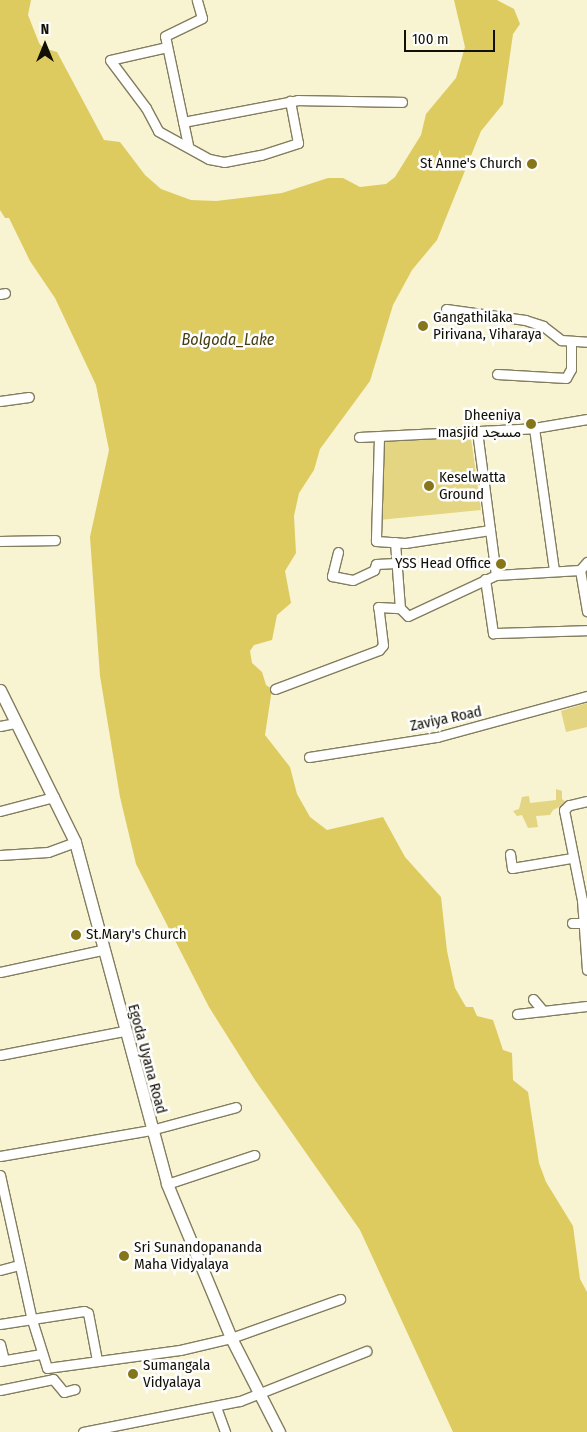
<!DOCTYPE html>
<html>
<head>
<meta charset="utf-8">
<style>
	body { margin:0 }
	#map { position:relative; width:587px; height:1432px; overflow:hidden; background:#f8f3d0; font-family:"Fira Sans Condensed",Vazirmatn,sans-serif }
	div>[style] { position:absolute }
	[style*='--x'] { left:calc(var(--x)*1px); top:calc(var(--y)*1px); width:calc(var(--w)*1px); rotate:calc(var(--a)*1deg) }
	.green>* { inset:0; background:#e3d581 }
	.water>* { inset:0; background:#ddcb60 }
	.roads { filter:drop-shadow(1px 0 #827d5e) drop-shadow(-1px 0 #827d5e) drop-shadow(0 1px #827d5e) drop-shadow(0 -1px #827d5e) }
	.minor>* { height:9px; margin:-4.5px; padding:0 4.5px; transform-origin:4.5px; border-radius:4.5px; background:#fff }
	.major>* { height:11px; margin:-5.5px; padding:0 5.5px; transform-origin:5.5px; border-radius:5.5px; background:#fff }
	.dots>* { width:14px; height:14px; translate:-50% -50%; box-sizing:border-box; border:2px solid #fefefe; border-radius:50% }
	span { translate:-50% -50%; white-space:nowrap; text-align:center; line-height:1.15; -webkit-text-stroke:5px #fefefe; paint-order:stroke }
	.poi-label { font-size:15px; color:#121005 }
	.right { translate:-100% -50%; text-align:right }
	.left { translate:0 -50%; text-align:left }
	.street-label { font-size:15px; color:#121005 }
	.water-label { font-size:16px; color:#463e11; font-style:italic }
	.north { position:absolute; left:20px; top:20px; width:50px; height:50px; -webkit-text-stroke:4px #fefefe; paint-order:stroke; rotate:0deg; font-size:14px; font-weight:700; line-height:20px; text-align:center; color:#121005 }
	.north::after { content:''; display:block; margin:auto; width:18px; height:22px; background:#121005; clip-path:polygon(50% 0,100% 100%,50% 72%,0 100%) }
	.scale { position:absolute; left:404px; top:30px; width:91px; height:22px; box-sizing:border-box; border:2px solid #121005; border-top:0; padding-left:6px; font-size:15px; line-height:18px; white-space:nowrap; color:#121005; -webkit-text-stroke:4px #fefefe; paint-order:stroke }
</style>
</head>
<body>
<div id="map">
	<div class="green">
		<div style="clip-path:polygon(471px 438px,481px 510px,379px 520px,381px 440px)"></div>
		<div style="clip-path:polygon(587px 703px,587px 727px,566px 732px,561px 711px)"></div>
		<div style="clip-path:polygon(556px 789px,562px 791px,562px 799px,567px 803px,553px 810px,550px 815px,536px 816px,538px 827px,528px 828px,522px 815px,517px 816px,513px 811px,519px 809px,522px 797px,529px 796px,530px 803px,556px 800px)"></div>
	</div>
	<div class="water">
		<div style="clip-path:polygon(0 0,31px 0,28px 15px,39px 43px,43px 48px,57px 52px,104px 140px,120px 142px,145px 175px,161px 189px,191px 200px,216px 201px,282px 193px,328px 178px,343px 178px,360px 187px,386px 184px,395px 177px,421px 135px,426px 114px,456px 78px,465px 47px,454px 0,497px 0,514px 9px,520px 24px,513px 34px,503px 104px,481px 131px,437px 240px,412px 270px,393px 305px,370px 381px,320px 449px,314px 470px,299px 493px,294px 516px,296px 553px,285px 571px,291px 603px,277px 615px,272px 640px,254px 645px,250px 651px,252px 663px,262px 672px,266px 685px,272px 689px,265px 735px,290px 767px,297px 794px,310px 817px,327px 830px,383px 817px,405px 857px,441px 897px,447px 951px,455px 988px,466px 1007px,473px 1007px,477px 1016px,493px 1020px,503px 1050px,512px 1053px,513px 1080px,528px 1092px,539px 1163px,546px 1182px,573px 1226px,580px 1279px,587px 1292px,587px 1432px,453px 1432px,360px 1230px,255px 1080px,209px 1007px,136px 864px,120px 797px,100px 676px,90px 537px,109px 450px,96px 385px,55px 298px,30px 261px,9px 218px,5px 218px,0 210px)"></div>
	</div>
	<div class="roads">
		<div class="minor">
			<div style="--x:167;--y:47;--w:58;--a:167.2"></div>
			<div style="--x:110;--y:60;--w:60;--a:53.1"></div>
			<div style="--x:146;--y:108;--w:26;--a:62"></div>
			<div style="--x:158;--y:131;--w:58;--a:28.8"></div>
			<div style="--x:209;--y:159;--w:15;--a:11"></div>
			<div style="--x:224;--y:162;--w:38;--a:-11"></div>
			<div style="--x:261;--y:155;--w:39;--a:-18"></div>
			<div style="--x:298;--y:143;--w:43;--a:-100.8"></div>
			<div style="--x:183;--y:122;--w:117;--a:-10.8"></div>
			<div style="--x:298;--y:100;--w:104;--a:1.1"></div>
			<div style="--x:188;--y:145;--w:111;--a:-101.9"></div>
			<div style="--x:165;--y:36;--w:41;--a:-25.9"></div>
			<div style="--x:202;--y:18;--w:19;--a:-106"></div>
			<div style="--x:0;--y:294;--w:5;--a:-11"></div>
			<div style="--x:446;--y:309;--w:80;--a:7.9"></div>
			<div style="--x:525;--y:320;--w:19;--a:18"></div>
			<div style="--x:543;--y:326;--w:23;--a:38"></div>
			<div style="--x:561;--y:340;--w:26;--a:4"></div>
			<div style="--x:497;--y:374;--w:69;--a:3.3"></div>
			<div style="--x:566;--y:378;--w:10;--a:-61"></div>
			<div style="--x:571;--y:369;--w:27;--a:-90"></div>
			<div style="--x:0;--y:401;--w:29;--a:-8"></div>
			<div style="--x:534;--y:428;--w:144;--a:82"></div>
			<div style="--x:477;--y:431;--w:145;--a:82.5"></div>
			<div style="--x:359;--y:437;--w:175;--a:-2.9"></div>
			<div style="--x:534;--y:428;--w:54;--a:-9.6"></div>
			<div style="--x:379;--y:437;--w:104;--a:91.7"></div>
			<div style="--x:376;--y:541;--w:29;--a:4"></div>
			<div style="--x:405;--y:543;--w:86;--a:-8.7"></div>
			<div style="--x:0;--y:541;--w:55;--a:-1"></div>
			<div style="--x:395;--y:542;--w:66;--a:85.7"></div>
			<div style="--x:338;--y:552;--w:25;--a:104"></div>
			<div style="--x:332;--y:576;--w:21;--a:11"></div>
			<div style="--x:353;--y:580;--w:23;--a:-25"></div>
			<div style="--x:374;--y:570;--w:6;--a:-72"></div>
			<div style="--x:376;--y:564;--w:20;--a:-3"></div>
			<div style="--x:580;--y:570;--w:42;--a:80.3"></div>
			<div style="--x:485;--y:579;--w:55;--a:81.6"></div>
			<div style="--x:493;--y:633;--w:94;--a:-1.8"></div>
			<div style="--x:275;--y:689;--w:111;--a:-20.6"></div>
			<div style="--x:379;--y:650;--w:6;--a:-51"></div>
			<div style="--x:383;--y:645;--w:38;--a:-97"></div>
			<div style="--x:378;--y:607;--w:22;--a:3"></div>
			<div style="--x:400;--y:608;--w:11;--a:45"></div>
			<div style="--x:408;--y:616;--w:97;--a:-25"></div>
			<div style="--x:496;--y:575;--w:84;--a:-3.4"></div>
			<div style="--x:580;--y:570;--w:11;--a:-49"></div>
			<div style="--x:0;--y:726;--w:16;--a:-11"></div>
			<div style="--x:309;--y:757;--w:130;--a:-8.9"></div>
			<div style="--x:437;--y:737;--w:156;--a:-15.3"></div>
			<div style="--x:587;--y:801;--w:18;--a:167"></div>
			<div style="--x:569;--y:805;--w:7;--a:135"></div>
			<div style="--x:564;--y:810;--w:92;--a:78.7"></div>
			<div style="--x:582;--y:900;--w:70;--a:85.9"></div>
			<div style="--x:0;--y:811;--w:56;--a:-14.5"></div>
			<div style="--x:510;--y:854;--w:14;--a:82"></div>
			<div style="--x:512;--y:868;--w:61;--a:-9.5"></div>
			<div style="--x:0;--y:855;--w:48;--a:-3.6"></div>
			<div style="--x:48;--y:852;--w:29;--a:-20"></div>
			<div style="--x:572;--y:923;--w:11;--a:0"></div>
			<div style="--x:0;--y:972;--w:104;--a:-12.2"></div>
			<div style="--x:533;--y:999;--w:16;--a:50"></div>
			<div style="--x:517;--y:1014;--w:70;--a:-6.5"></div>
			<div style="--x:0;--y:1055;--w:126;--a:-11"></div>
			<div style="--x:0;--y:1156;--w:153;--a:-9.8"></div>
			<div style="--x:151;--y:1130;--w:88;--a:-15.1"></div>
			<div style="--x:0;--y:1175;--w:148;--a:77.6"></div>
			<div style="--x:32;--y:1320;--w:50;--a:72.6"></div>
			<div style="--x:47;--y:1368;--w:134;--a:-7.7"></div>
			<div style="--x:180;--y:1350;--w:52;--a:-13.2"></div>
			<div style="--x:231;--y:1338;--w:116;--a:-19.7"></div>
			<div style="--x:167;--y:1184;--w:92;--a:-18.4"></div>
			<div style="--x:0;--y:1270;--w:20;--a:-15"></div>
			<div style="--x:0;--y:1324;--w:85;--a:-8.8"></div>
			<div style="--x:84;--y:1311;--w:4;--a:27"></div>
			<div style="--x:88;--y:1313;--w:48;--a:79.2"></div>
			<div style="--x:0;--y:1344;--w:16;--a:76"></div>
			<div style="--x:0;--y:1361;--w:42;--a:-9.7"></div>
			<div style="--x:0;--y:1390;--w:54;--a:-11.7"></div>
			<div style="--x:53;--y:1379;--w:17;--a:50"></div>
			<div style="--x:64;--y:1392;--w:11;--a:-15"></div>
			<div style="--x:216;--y:1407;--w:27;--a:70"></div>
			<div style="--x:83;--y:1432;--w:160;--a:-11.2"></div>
			<div style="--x:240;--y:1401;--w:136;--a:-21.6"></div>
		</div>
		<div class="major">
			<div style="--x:0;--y:690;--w:169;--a:63.7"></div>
			<div style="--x:75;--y:842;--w:354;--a:74.9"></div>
			<div style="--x:167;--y:1184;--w:167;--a:67.4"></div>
			<div style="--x:231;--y:1338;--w:106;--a:62.9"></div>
		</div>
	</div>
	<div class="dots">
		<div style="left:532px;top:164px;background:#85761a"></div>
		<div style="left:423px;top:326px;background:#85761a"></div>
		<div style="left:531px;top:424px;background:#85761a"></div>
		<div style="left:429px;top:486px;background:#85761a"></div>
		<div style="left:501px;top:564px;background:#85761a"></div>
		<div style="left:76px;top:935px;background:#85761a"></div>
		<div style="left:124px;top:1256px;background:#85761a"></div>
		<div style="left:133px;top:1374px;background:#85761a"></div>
	</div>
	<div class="poi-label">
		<span class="right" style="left:522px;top:164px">St Anne's Church</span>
		<span class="left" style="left:433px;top:326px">Gangathilaka<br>Pirivana, Viharaya</span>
		<span class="right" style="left:521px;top:424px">Dheeniya<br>masjid مسجد</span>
		<span class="left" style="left:439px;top:486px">Keselwatta<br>Ground</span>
		<span class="right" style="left:491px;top:564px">YSS Head Office</span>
		<span class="left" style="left:86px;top:935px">St.Mary's Church</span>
		<span class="left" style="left:134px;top:1256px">Sri Sunandopananda<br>Maha Vidyalaya</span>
		<span class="left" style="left:143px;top:1374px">Sumangala<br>Vidyalaya</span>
	</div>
	<div class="street-label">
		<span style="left:446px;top:719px;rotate:-12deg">Zaviya Road</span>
		<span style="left:147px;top:1059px;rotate:75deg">Egoda Uyana Road</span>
	</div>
	<div class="water-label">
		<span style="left:228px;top:340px">Bolgoda_Lake</span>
	</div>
	<div class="north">N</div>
	<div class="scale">100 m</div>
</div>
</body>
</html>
